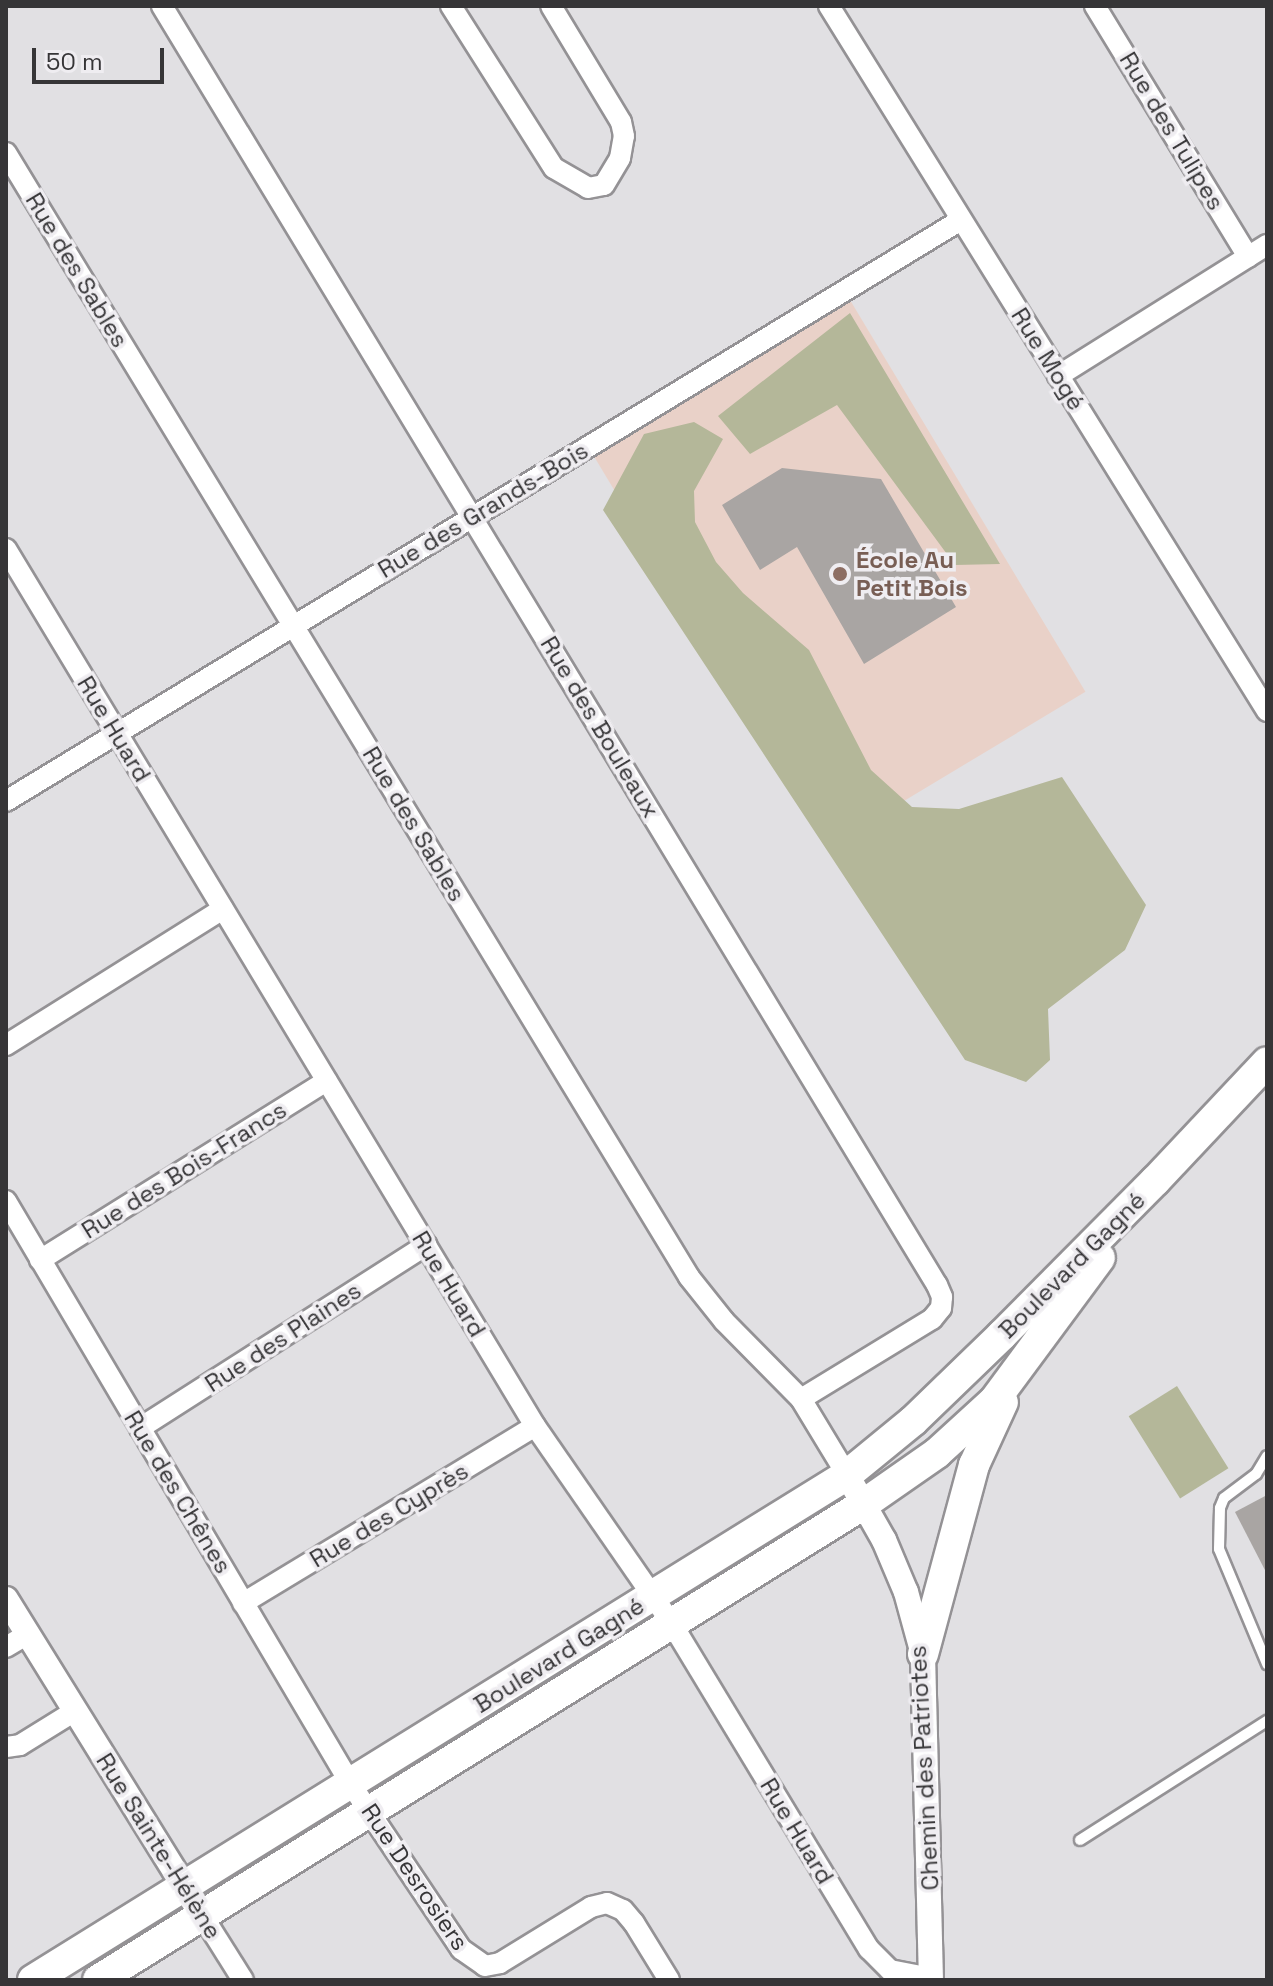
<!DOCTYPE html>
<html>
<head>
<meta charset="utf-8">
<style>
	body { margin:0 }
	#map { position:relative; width:1273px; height:1986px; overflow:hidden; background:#e1e0e3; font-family:"Space Grotesk",sans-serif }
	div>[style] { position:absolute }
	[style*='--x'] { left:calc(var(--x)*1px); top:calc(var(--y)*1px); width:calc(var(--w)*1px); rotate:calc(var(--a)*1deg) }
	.education>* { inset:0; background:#e9d1c8; transform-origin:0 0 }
	.green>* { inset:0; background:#b4b799; transform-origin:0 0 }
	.building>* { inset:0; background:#a9a5a3 }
	.roads { filter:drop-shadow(2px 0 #949295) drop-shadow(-2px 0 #949295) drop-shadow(0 2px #949295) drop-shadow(0 -2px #949295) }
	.service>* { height:10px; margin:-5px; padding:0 5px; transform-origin:5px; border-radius:5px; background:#fff }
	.minor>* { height:20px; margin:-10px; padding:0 10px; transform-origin:10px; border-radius:10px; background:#fff }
	.tertiary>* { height:24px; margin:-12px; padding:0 12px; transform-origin:12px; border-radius:12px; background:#fff }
	.primary>* { height:30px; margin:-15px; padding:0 15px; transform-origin:15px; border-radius:15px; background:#fff }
	.dots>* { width:22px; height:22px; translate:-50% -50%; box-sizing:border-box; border:4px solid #efedf1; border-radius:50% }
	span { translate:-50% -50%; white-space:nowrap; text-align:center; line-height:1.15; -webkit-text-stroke:7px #efedf1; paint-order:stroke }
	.street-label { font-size:24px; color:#363537 }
	.education-label { font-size:24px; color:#785e54; font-weight:700 }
	.left { translate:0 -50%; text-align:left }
	.frame { position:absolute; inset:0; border:8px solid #363537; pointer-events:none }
	.scale { position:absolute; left:32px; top:48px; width:132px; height:36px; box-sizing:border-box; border:4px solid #363537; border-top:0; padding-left:10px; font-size:24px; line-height:28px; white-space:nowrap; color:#363537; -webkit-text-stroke:6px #efedf1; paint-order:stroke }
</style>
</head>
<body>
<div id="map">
	<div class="education">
		<div style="left:847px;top:295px;width:463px;height:300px;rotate:59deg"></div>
	</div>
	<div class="green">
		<div style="clip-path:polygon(850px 313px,1000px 564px,955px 565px,837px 405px,750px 454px,718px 416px)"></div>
		<div style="clip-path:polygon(694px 422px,723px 439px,694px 491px,695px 522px,716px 562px,743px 593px,809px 650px,871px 770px,912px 807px,959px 809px,1062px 777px,1146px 905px,1125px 950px,1048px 1009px,1050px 1060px,1026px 1082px,965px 1060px,603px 510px,644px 434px)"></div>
		<div style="left:1177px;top:1386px;width:97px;height:57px;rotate:58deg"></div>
	</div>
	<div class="building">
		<div style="clip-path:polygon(782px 468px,881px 479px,956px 607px,864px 664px,797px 547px,760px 570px,722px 505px)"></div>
		<div style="clip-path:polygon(1267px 1495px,1267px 1574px,1235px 1512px)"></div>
	</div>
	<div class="roads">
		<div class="service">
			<div style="--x:1267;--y:1456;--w:21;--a:121"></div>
			<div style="--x:1256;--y:1474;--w:40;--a:143"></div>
			<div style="--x:1224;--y:1498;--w:11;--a:112"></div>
			<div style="--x:1220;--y:1508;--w:41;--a:91.4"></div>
			<div style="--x:1219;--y:1549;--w:125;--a:67.3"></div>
			<div style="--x:1080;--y:1840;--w:222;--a:-32.5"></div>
		</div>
		<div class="minor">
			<div style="--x:162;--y:6;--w:1495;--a:58.79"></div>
			<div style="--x:937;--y:1285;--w:13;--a:67"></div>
			<div style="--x:942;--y:1297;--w:11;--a:95"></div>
			<div style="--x:941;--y:1308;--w:14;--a:129"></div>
			<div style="--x:932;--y:1319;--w:153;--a:148.6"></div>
			<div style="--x:451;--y:6;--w:192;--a:57.6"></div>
			<div style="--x:554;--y:168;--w:39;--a:30"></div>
			<div style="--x:588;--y:188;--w:16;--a:-11"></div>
			<div style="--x:604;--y:185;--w:31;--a:-59"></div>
			<div style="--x:620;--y:158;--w:22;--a:-80"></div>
			<div style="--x:624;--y:136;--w:14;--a:-102"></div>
			<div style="--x:621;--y:122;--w:135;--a:-121.1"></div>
			<div style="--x:829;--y:6;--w:830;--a:58.15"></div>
			<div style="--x:1095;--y:6;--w:294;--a:58.6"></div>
			<div style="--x:6;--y:153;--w:1315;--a:58.71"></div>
			<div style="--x:689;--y:1277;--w:56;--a:51.5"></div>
			<div style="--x:724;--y:1321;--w:110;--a:45.4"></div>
			<div style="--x:801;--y:1399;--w:89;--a:58.8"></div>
			<div style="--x:1058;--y:376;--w:247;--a:-32.1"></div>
			<div style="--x:6;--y:549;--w:1024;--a:58.9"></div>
			<div style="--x:535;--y:1426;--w:241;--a:55.3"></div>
			<div style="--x:672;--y:1624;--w:380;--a:58.8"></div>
			<div style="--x:869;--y:1949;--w:30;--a:45"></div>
			<div style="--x:890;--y:1970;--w:42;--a:11"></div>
			<div style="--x:6;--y:801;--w:1118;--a:-31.32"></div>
			<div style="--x:6;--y:1045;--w:256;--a:-32.1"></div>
			<div style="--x:6;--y:1201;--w:676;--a:59.41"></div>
			<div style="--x:350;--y:1783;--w:200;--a:56.2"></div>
			<div style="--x:461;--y:1949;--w:29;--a:35"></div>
			<div style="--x:485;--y:1966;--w:15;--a:-11"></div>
			<div style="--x:500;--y:1963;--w:107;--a:-31.6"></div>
			<div style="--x:591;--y:1907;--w:16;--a:-14"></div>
			<div style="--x:607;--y:1903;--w:17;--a:24"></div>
			<div style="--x:623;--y:1910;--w:17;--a:50"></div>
			<div style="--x:634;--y:1923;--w:67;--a:58.4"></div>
			<div style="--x:40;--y:1260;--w:338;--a:-32"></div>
			<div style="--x:140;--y:1428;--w:340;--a:-32.6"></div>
			<div style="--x:243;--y:1603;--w:341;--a:-31.2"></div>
			<div style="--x:6;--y:1647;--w:26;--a:-31"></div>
			<div style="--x:6;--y:1747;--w:14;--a:-8"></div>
			<div style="--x:20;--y:1745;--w:65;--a:-31.7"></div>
			<div style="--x:202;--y:1915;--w:77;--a:57.8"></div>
		</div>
		<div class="tertiary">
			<div style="--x:847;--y:1475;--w:75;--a:60.4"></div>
			<div style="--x:884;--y:1540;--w:56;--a:67.1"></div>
			<div style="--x:906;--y:1592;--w:64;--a:74.7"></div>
			<div style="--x:923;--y:1654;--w:326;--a:88.6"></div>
			<div style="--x:6;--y:1599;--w:372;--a:58.2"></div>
		</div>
		<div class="primary">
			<div style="--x:923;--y:1654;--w:196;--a:-74.9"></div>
			<div style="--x:974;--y:1465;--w:69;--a:-65.3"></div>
			<div style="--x:33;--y:1980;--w:958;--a:-31.82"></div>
			<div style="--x:847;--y:1475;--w:85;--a:-39.3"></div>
			<div style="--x:913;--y:1421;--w:124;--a:-44"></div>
			<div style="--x:1002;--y:1335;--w:217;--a:-45.2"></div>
			<div style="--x:1155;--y:1181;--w:163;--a:-46.7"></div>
			<div style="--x:98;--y:1980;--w:902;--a:-31.86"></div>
			<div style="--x:864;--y:1504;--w:89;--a:-34.9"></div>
			<div style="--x:937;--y:1453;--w:77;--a:-42.4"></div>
			<div style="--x:994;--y:1401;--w:178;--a:-53.5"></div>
		</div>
	</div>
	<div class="dots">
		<div style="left:840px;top:574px;background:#8d6e63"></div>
	</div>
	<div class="street-label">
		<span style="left:1172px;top:131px;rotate:59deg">Rue des Tulipes</span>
		<span style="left:77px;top:270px;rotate:59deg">Rue des Sables</span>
		<span style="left:1048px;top:359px;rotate:58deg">Rue Mogé</span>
		<span style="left:483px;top:510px;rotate:-31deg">Rue des Grands-Bois</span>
		<span style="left:600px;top:727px;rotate:59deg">Rue des Bouleaux</span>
		<span style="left:114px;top:729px;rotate:59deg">Rue Huard</span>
		<span style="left:414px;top:824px;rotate:59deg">Rue des Sables</span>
		<span style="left:184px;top:1170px;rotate:-32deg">Rue des Bois-Francs</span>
		<span style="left:1072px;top:1265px;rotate:-45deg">Boulevard Gagné</span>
		<span style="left:449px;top:1284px;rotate:59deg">Rue Huard</span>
		<span style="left:283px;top:1337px;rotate:-33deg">Rue des Plaines</span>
		<span style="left:178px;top:1492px;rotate:59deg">Rue des Chênes</span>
		<span style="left:389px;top:1515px;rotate:-31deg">Rue des Cyprès</span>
		<span style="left:559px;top:1655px;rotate:-32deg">Boulevard Gagné</span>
		<span style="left:924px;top:1768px;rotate:-93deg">Chemin des Patriotes</span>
		<span style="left:797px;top:1831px;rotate:59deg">Rue Huard</span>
		<span style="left:159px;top:1846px;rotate:58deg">Rue Sainte-Hélène</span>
		<span style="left:415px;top:1877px;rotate:56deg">Rue Desrosiers</span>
	</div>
	<div class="education-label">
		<span class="left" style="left:856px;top:574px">École Au<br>Petit Bois</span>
	</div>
	<div class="frame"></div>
	<div class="scale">50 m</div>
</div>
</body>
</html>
